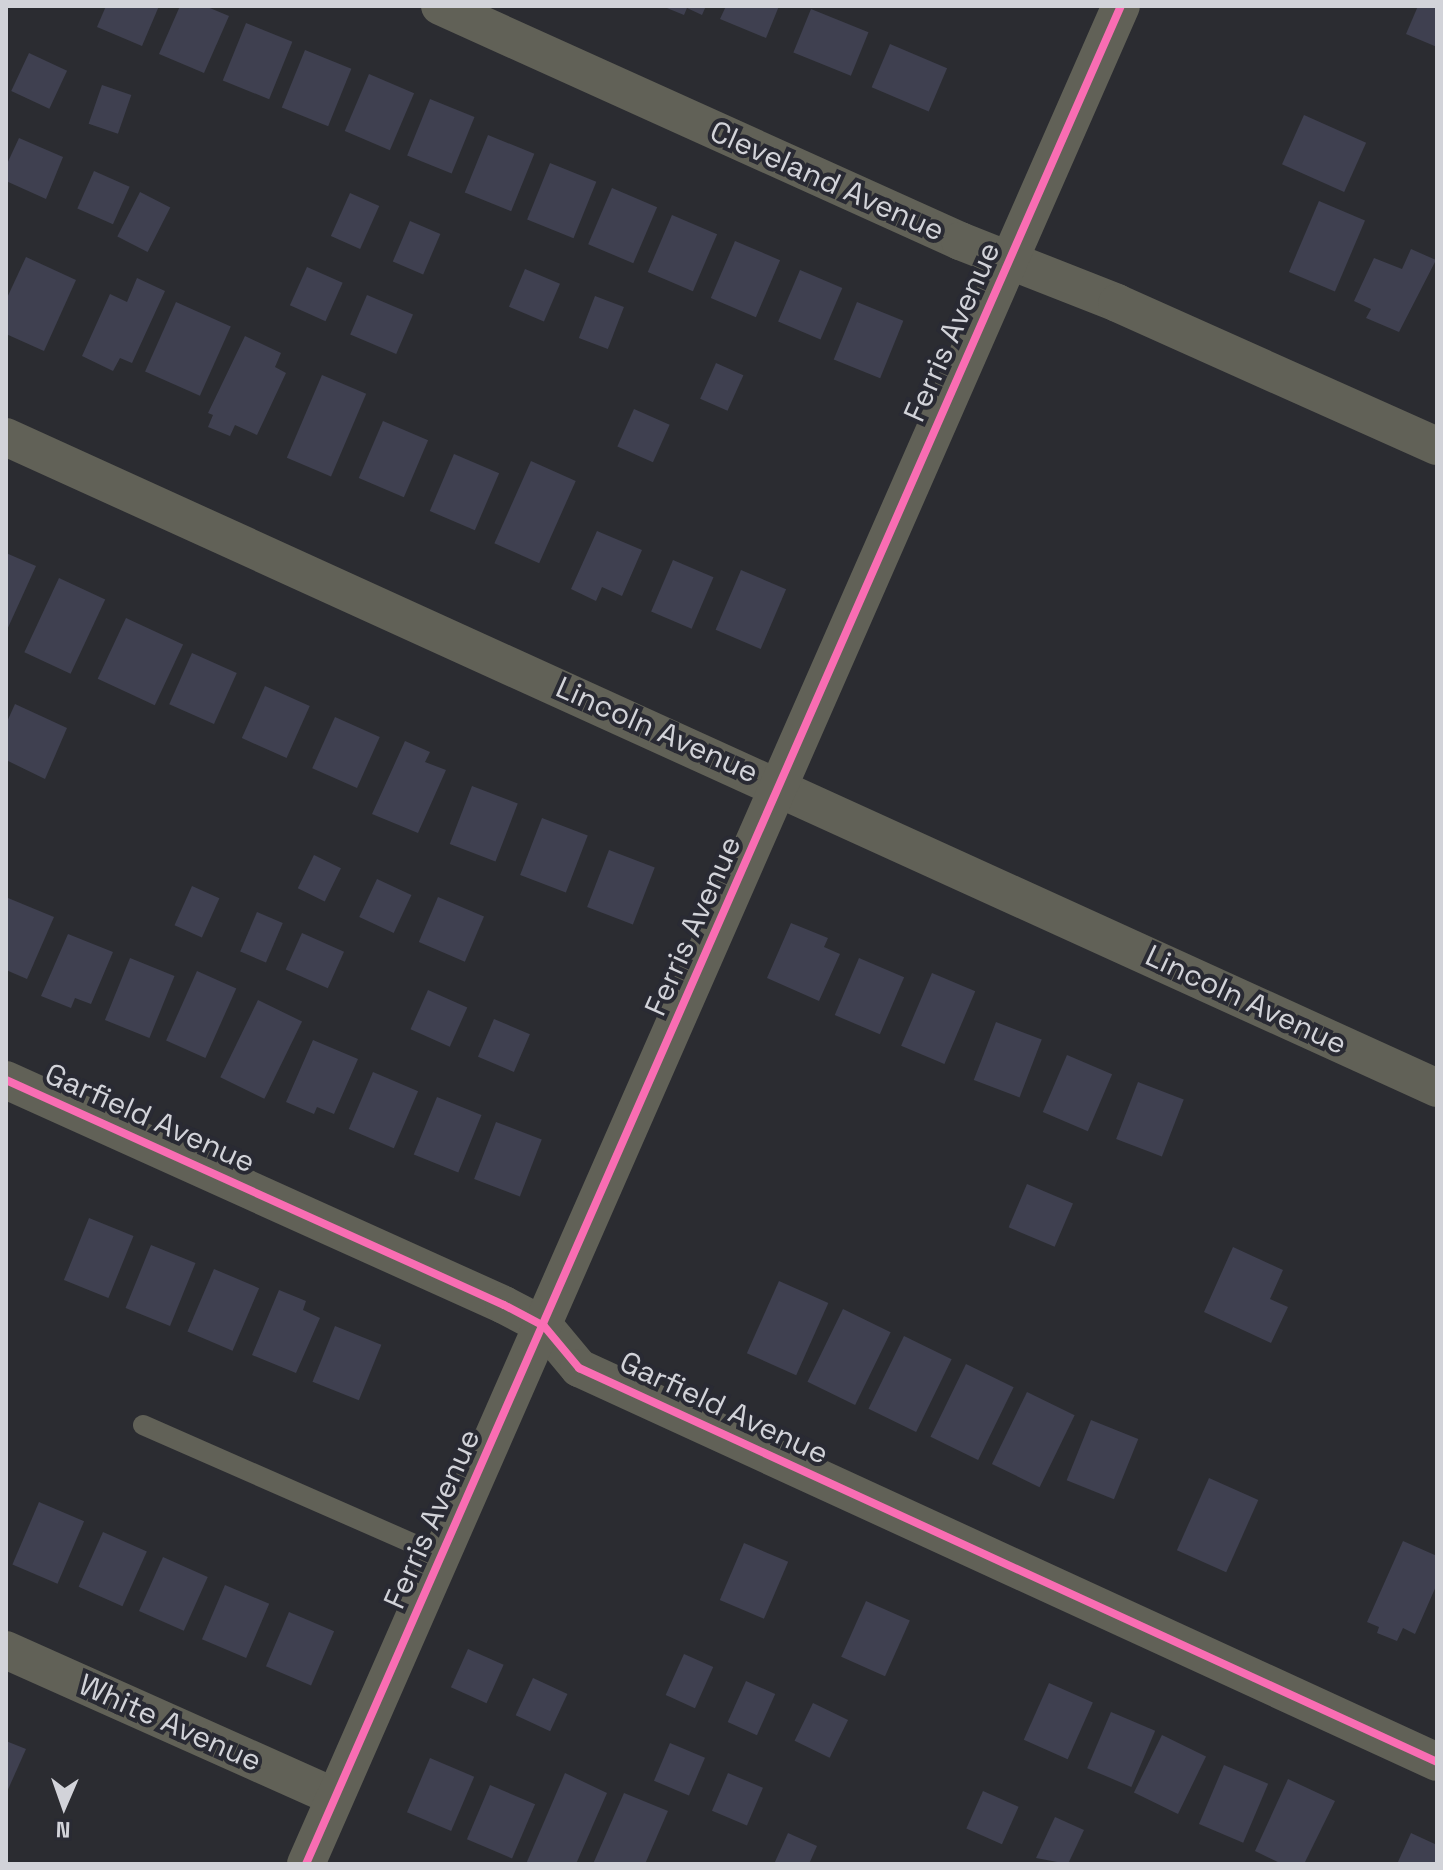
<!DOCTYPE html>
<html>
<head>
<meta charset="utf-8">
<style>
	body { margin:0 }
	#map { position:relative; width:1443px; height:1870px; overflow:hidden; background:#2b2c31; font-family:"Space Grotesk",sans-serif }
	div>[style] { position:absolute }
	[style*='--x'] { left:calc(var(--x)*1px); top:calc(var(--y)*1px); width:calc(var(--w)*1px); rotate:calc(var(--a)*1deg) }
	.building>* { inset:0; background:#3f4050; transform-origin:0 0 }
	.lane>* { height:20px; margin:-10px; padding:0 10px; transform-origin:10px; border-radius:10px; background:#616157 }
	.street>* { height:38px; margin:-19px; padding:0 19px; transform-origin:19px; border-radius:19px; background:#616157 }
	.cycleway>* { height:8px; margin:-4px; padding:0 4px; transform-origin:4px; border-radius:4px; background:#f96db3 }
	span { translate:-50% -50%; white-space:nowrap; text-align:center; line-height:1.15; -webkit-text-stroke:8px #292a33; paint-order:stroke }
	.street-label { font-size:30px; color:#d2d3d9 }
	.frame { position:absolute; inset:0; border:8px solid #d2d3d9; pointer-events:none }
	.north { position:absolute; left:24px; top:1766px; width:80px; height:80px; -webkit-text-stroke:6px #292a33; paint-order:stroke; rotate:182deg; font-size:22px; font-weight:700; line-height:32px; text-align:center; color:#d2d3d9 }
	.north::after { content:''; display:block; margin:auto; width:28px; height:36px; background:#d2d3d9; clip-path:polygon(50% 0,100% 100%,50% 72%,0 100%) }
</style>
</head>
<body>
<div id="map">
	<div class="building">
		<div style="clip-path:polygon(106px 6px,159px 6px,142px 46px,97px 27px)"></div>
		<div style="clip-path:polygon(180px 6px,205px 6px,229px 16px,204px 73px,159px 54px)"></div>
		<div style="clip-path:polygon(662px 6px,706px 6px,702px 15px,687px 8px,684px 15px)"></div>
		<div style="clip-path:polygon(726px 6px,779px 6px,766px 38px,720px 19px)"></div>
		<div style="clip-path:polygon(1418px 6px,1437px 6px,1437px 47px,1406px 34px)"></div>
		<div style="left:811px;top:9px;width:62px;height:47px;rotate:22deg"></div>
		<div style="left:246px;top:23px;width:50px;height:62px;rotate:22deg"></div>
		<div style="left:890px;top:44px;width:62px;height:47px;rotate:23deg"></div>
		<div style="left:305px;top:50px;width:50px;height:62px;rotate:22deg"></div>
		<div style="left:29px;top:53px;width:42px;height:42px;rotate:25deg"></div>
		<div style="left:369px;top:74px;width:49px;height:62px;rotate:23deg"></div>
		<div style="left:102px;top:85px;width:31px;height:41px;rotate:19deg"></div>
		<div style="left:430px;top:99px;width:48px;height:61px;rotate:22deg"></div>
		<div style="left:1304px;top:115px;width:68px;height:54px;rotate:24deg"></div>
		<div style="left:488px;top:135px;width:50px;height:62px;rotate:22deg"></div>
		<div style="clip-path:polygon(19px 138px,63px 157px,46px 199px,6px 181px,6px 166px)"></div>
		<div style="left:550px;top:163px;width:50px;height:61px;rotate:22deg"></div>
		<div style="left:94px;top:171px;width:39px;height:41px;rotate:24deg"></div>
		<div style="left:612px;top:188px;width:49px;height:61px;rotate:23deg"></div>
		<div style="left:140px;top:192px;width:34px;height:50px;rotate:27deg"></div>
		<div style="left:350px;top:193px;width:32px;height:47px;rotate:24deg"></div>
		<div style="left:1319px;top:201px;width:50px;height:77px;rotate:23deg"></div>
		<div style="left:672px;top:215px;width:49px;height:62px;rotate:23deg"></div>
		<div style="left:410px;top:221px;width:33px;height:44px;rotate:23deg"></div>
		<div style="left:735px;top:241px;width:49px;height:62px;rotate:23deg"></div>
		<div style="clip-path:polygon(1411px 249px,1436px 260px,1399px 332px,1366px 318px,1371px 309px,1354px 301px,1374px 258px,1402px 269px)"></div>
		<div style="clip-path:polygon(26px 257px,76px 280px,44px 351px,6px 334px,6px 300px)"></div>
		<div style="left:307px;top:267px;width:39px;height:42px;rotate:24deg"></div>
		<div style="left:525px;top:269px;width:38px;height:41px;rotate:23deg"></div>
		<div style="left:800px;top:270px;width:46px;height:56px;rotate:23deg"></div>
		<div style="clip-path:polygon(137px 278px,165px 291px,132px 363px,120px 358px,113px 371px,82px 356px,110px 294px,127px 302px)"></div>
		<div style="left:367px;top:295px;width:50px;height:43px;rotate:23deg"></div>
		<div style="left:595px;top:296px;width:31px;height:45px;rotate:21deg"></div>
		<div style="left:176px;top:302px;width:60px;height:76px;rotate:24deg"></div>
		<div style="left:857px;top:302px;width:50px;height:62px;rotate:22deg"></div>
		<div style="clip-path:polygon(245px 336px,281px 353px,275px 367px,286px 373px,257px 435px,235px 425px,230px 436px,208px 427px,213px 415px,208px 413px)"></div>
		<div style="left:716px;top:363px;width:30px;height:39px;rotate:24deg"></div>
		<div style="left:322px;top:375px;width:48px;height:90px;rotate:23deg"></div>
		<div style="left:634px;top:409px;width:39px;height:41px;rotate:24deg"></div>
		<div style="left:383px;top:421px;width:49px;height:62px;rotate:23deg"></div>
		<div style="left:454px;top:454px;width:49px;height:62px;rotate:23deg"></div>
		<div style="left:531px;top:461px;width:49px;height:90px;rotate:24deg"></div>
		<div style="clip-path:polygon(597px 531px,642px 550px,622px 596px,602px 587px,596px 601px,571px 589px)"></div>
		<div style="clip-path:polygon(6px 553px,36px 566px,6px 632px)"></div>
		<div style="left:673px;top:560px;width:44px;height:56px;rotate:23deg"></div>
		<div style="left:741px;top:570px;width:49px;height:65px;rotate:23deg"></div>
		<div style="left:59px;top:578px;width:51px;height:82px;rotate:25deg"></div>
		<div style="left:126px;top:618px;width:63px;height:67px;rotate:25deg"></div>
		<div style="left:192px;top:653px;width:49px;height:56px;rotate:24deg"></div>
		<div style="left:265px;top:686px;width:49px;height:57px;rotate:24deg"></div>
		<div style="clip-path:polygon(15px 704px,67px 728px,45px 779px,6px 760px,6px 724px)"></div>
		<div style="left:335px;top:717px;width:49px;height:56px;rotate:24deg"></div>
		<div style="clip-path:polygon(405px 741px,430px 752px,425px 762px,446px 770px,418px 833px,372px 814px)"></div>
		<div style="left:472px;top:786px;width:49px;height:62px;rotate:21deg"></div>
		<div style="left:542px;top:818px;width:49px;height:61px;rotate:21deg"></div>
		<div style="left:609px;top:850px;width:49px;height:61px;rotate:21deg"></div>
		<div style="left:314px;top:855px;width:30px;height:37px;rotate:26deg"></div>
		<div style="left:377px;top:879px;width:38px;height:42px;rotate:25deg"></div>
		<div style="left:192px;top:886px;width:30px;height:43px;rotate:24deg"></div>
		<div style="left:438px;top:897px;width:50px;height:49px;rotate:23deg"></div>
		<div style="clip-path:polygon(8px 898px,54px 917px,27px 979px,6px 970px)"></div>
		<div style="left:257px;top:912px;width:28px;height:43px;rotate:23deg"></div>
		<div style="clip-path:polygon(791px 923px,828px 938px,824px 947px,840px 954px,819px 1001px,767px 978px)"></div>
		<div style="left:302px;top:933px;width:46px;height:40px;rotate:24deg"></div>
		<div style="clip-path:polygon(68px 934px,113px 952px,91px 1004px,75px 998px,71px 1008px,41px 996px)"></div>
		<div style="left:130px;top:958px;width:48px;height:67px;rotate:22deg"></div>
		<div style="left:859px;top:958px;width:49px;height:62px;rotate:23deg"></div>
		<div style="left:197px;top:971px;width:43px;height:76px;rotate:24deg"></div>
		<div style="left:932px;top:973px;width:47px;height:79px;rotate:23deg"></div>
		<div style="left:428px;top:990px;width:43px;height:43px;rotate:24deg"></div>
		<div style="left:258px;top:1000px;width:49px;height:86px;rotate:26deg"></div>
		<div style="left:494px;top:1019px;width:39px;height:41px;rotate:23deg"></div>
		<div style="left:996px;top:1022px;width:49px;height:62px;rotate:21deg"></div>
		<div style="clip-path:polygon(313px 1040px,358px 1059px,334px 1114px,317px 1107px,314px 1114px,286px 1102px)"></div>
		<div style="left:1067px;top:1055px;width:49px;height:62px;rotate:23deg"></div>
		<div style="left:373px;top:1072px;width:49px;height:62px;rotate:23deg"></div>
		<div style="left:1138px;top:1082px;width:49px;height:61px;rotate:21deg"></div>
		<div style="left:437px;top:1097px;width:48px;height:62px;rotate:22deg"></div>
		<div style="left:496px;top:1122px;width:49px;height:61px;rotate:21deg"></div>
		<div style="left:1027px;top:1184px;width:50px;height:47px;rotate:23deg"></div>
		<div style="left:89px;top:1218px;width:48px;height:67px;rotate:22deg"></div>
		<div style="left:151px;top:1245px;width:48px;height:68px;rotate:22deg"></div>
		<div style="clip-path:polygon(1233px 1247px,1283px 1270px,1270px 1299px,1288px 1307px,1271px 1343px,1204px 1312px)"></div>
		<div style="left:214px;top:1269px;width:49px;height:68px;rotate:23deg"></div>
		<div style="left:779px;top:1281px;width:54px;height:79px;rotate:24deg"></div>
		<div style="clip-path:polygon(279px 1290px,306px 1301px,303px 1310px,320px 1318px,296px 1373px,252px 1355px)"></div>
		<div style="left:843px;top:1309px;width:53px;height:81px;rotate:26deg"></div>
		<div style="left:335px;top:1326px;width:50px;height:60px;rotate:22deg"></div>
		<div style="left:904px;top:1336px;width:53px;height:81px;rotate:26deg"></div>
		<div style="left:966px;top:1364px;width:53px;height:81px;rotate:26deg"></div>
		<div style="left:1027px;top:1392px;width:53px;height:80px;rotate:26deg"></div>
		<div style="left:1091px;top:1420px;width:51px;height:65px;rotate:22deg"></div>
		<div style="left:1209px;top:1478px;width:54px;height:79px;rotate:24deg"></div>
		<div style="left:39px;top:1502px;width:49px;height:68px;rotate:23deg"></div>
		<div style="left:103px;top:1532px;width:48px;height:60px;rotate:24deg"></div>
		<div style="clip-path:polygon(1403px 1541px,1437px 1556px,1437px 1584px,1415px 1634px,1403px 1628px,1397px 1641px,1377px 1633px,1379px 1627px,1367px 1622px)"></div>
		<div style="left:744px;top:1543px;width:48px;height:62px;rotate:23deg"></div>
		<div style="left:163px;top:1557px;width:49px;height:59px;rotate:24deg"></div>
		<div style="left:225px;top:1585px;width:48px;height:59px;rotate:23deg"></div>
		<div style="left:866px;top:1601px;width:48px;height:61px;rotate:24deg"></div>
		<div style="left:289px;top:1612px;width:49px;height:59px;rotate:23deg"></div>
		<div style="left:468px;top:1649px;width:39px;height:42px;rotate:24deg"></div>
		<div style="left:684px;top:1654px;width:32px;height:45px;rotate:24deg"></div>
		<div style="left:533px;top:1678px;width:38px;height:41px;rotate:25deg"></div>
		<div style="left:746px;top:1681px;width:32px;height:45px;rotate:24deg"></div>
		<div style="left:1049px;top:1683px;width:48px;height:62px;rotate:24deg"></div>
		<div style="left:813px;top:1703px;width:39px;height:42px;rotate:26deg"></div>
		<div style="left:1111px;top:1712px;width:48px;height:61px;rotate:23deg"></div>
		<div style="left:1162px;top:1735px;width:49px;height:64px;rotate:26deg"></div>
		<div style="clip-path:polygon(6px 1741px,26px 1749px,6px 1794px)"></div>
		<div style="left:670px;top:1743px;width:38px;height:41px;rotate:23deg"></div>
		<div style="left:430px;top:1758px;width:48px;height:59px;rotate:23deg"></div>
		<div style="left:1224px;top:1765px;width:48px;height:64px;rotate:23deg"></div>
		<div style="clip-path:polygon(565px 1773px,607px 1793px,576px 1864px,526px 1864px)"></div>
		<div style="left:728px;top:1773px;width:38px;height:41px;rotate:23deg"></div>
		<div style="clip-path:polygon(1288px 1779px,1335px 1801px,1304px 1864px,1282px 1864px,1255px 1851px)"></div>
		<div style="left:490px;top:1785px;width:49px;height:59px;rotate:23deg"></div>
		<div style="left:983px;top:1791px;width:39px;height:41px;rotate:24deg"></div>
		<div style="clip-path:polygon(624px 1793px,668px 1811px,645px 1864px,593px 1864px)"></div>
		<div style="clip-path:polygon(1055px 1817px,1084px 1830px,1068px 1864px,1036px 1858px)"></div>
		<div style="clip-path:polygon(788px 1833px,817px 1846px,809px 1864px,774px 1864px)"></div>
		<div style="clip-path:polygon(1411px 1833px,1437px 1845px,1437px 1864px,1397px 1864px)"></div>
	</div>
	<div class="lane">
		<div style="--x:143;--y:1425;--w:328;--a:23.7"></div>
	</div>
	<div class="street">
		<div style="--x:440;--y:6;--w:571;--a:24.32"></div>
		<div style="--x:960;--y:241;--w:169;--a:21.5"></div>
		<div style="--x:1117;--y:303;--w:350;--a:24.1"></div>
		<div style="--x:6;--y:437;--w:1572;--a:24.46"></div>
		<div style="--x:6;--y:1080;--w:546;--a:24.31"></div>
		<div style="--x:504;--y:1305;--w:45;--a:27.7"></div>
		<div style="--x:544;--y:1326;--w:55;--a:50.2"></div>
		<div style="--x:579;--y:1368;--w:944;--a:24.66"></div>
		<div style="--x:6;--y:1650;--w:358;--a:24.1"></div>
		<div style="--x:306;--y:1864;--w:2029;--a:-66.32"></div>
	</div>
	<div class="cycleway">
		<div style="--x:6;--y:1080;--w:546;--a:24.31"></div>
		<div style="--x:504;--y:1305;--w:45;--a:27.7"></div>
		<div style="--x:544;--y:1326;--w:55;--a:50.2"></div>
		<div style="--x:579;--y:1368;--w:944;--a:24.66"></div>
		<div style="--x:306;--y:1864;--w:2029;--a:-66.32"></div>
	</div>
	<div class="street-label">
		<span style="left:827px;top:181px;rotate:24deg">Cleveland Avenue</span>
		<span style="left:952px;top:332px;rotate:-66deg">Ferris Avenue</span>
		<span style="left:657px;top:730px;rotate:24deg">Lincoln Avenue</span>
		<span style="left:693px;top:926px;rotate:-66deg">Ferris Avenue</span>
		<span style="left:1246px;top:1000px;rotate:25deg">Lincoln Avenue</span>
		<span style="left:150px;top:1118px;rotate:24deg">Garfield Avenue</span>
		<span style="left:724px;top:1408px;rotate:25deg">Garfield Avenue</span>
		<span style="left:432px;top:1519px;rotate:-66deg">Ferris Avenue</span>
		<span style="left:170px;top:1723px;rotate:24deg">White Avenue</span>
	</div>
	<div class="frame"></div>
	<div class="north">N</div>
</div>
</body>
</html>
